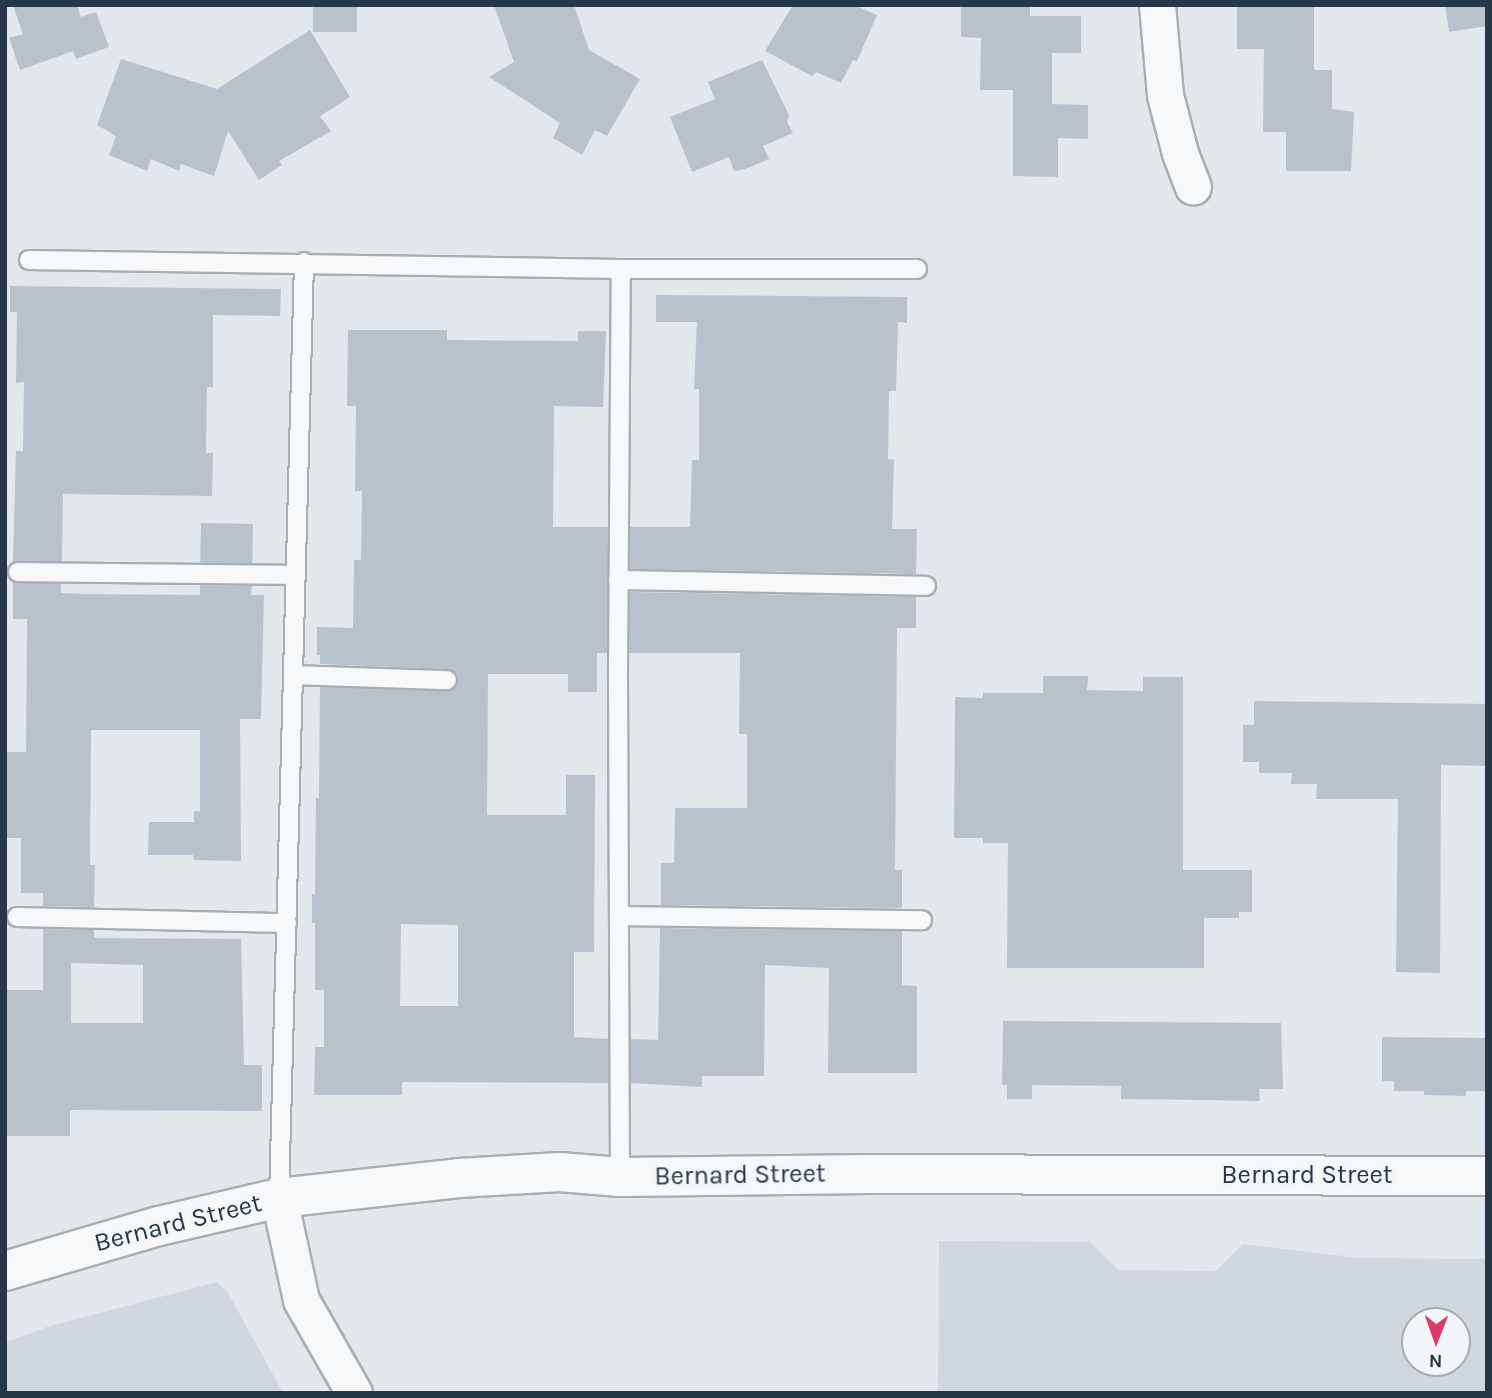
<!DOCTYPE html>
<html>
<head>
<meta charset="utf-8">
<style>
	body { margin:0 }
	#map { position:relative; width:1492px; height:1398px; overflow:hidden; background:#e2e8ec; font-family:Karla,sans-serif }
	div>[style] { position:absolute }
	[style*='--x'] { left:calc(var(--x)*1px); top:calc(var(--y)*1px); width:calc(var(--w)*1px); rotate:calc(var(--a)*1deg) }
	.built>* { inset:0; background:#d0d7df }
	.building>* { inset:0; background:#b9c2cb; transform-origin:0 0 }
	.roads { filter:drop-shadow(2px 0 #a6afb7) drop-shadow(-2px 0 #a6afb7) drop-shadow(0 2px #a6afb7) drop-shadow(0 -2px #a6afb7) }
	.service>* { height:18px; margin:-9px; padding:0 9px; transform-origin:9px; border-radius:9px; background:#f6f8fa }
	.minor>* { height:35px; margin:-17.5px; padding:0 17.5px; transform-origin:17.5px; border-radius:17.5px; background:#f6f8fa }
	.tertiary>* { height:38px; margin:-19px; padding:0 19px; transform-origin:19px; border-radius:19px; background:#f6f8fa }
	span { translate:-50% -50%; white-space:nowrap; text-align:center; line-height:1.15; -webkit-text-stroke:6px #f3f6f9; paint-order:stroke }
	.street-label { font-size:26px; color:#283747 }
	.frame { position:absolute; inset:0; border:7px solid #283747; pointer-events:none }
	.north { position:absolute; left:1401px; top:1307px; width:70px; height:70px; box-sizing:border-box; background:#f3f6f9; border:2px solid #a2aab2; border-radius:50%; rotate:181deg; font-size:19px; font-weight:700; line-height:28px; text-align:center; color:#283747 }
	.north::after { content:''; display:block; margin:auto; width:24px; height:32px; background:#de3a69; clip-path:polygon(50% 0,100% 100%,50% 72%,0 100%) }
</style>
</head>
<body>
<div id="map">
	<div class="built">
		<div style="clip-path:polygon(evenodd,939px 1241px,1090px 1242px,1118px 1270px,1216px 1271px,1243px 1244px,1359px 1258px,1487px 1259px,1487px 1393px,938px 1393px,939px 1241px,1415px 1321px,1457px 1321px,1457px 1363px,1415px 1363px,1415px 1321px)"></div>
		<div style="clip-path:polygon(217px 1282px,227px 1291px,283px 1393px,5px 1393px,5px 1343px,47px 1327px)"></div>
	</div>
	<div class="building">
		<div style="clip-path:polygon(13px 5px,77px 5px,81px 17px,96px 12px,109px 47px,76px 59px,73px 51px,20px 70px,9px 38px,23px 34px)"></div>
		<div style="left:313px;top:5px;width:44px;height:27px"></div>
		<div style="clip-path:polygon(494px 5px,574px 5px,589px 50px,640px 79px,607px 136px,595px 130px,582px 155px,553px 138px,560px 123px,489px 77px,514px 62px)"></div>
		<div style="clip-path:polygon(793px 5px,854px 5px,877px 15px,857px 61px,853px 60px,841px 83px,816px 72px,812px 76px,765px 51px)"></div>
		<div style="clip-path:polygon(961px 5px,1030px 5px,1030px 16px,1081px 16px,1081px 53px,1052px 53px,1052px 104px,1088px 105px,1088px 139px,1058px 138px,1058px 177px,1013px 176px,1013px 90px,980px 90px,981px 38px,961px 37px)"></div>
		<div style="clip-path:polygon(1237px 5px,1314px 5px,1314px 70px,1332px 70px,1332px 109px,1354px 112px,1351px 171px,1286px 171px,1286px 132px,1263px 132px,1264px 49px,1237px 49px)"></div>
		<div style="clip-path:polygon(1445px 5px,1487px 5px,1487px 26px,1449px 32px)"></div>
		<div style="clip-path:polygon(310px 30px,350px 97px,320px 116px,331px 131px,279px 161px,282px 165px,259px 180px,228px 131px,214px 176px,181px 164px,179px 171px,151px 159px,147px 171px,109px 155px,116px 136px,97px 125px,121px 59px,217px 89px)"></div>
		<div style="clip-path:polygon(762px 60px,789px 115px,787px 122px,793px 133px,763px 146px,769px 159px,745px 169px,734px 171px,729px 157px,692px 172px,670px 117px,715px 99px,708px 82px)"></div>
		<div style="clip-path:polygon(10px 286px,281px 289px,280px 316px,213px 315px,213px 387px,207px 387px,206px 453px,213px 453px,212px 496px,63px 494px,62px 561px,13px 562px,16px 451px,23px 451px,24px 382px,16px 383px,17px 312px,10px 312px)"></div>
		<div style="clip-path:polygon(656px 295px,907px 297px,907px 323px,898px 322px,896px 391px,889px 391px,888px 459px,894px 460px,892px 529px,917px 529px,916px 574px,630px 569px,630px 527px,690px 527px,692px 460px,699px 460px,699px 389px,694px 389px,697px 322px,656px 322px)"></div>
		<div style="clip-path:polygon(evenodd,348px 330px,447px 330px,447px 340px,578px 341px,578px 331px,606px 331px,603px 407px,554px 406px,553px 527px,608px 527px,607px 653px,597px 653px,597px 692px,568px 692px,568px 674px,488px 674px,487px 815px,566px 815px,566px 775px,595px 775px,594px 952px,574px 952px,574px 1037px,608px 1039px,608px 1083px,402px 1082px,402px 1095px,314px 1095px,315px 1047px,324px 1047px,324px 990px,315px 990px,315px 923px,312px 923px,312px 894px,315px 894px,316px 798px,319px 798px,320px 687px,447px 691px,453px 690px,458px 681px,457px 674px,448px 669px,320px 664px,320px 655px,317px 655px,317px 627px,353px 628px,354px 560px,361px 560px,362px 491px,355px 491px,356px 406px,347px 406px,348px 330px,401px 924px,458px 925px,458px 1006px,400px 1006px,401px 924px)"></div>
		<div style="left:201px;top:523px;width:52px;height:40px;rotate:1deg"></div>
		<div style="clip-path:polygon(13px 582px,61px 584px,61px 593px,87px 594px,200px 595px,200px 585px,252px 586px,251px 595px,264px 595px,261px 719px,240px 719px,241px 861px,194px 860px,193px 855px,148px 855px,149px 822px,194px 822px,194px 811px,200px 811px,200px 730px,91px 730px,90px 865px,95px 865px,94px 907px,43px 906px,43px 893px,21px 893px,21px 838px,6px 838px,7px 752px,26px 752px,27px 619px,13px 619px)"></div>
		<div style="clip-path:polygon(630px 592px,916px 597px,916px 628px,897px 628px,895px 870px,902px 870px,902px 908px,661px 905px,661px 863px,674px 863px,675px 808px,747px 808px,747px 734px,739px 734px,740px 653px,629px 653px)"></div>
		<div style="clip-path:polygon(1043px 676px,1088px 676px,1087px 690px,1143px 691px,1143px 677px,1183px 677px,1183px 870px,1252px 870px,1252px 912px,1239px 912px,1239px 918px,1204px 918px,1204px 968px,1007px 968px,1008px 843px,983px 843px,983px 838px,954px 838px,955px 697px,983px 698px,983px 693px,1043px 693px)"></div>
		<div style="clip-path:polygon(1254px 701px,1487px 704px,1487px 766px,1441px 765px,1440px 973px,1396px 972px,1398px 799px,1316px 799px,1317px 784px,1291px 784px,1292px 773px,1259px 773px,1259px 762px,1243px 762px,1243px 725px,1254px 725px)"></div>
		<div style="clip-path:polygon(660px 928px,902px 931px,902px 985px,917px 986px,917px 1073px,828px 1073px,829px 968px,765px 965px,764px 1076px,702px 1076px,702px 1087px,631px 1083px,631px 1039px,658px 1040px)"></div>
		<div style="clip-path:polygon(evenodd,43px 929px,94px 930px,94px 938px,241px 939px,244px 1065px,262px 1065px,262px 1111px,70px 1110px,70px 1136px,5px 1136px,5px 990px,43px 990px,43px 929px,71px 963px,143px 965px,143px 1023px,71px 1023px,71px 963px)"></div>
		<div style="clip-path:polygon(1003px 1021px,1281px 1023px,1283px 1089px,1259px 1089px,1260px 1101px,1205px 1100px,1121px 1099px,1121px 1086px,1032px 1085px,1032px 1099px,1007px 1099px,1007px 1085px,1002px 1085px)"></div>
		<div style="clip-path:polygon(1382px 1037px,1487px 1038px,1487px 1091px,1466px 1091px,1466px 1096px,1424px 1095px,1424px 1091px,1394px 1091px,1394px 1081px,1382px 1081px)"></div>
	</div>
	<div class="roads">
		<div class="service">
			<div style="--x:29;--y:260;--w:592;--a:0.87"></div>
			<div style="--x:621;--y:269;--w:296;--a:0"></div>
			<div style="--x:18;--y:572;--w:278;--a:0.6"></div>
			<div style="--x:618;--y:580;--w:308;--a:1.1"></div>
			<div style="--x:293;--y:675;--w:154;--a:1.9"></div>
			<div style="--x:619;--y:916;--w:303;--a:0.8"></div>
			<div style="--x:17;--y:917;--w:270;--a:1.3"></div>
			<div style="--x:620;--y:1177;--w:508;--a:-90.23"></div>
			<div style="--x:618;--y:669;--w:400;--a:-89.6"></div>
			<div style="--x:279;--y:1198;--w:936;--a:-88.47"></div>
		</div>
		<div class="minor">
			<div style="--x:1157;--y:5;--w:90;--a:84.9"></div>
			<div style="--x:1165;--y:95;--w:60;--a:75.5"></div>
			<div style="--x:1180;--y:153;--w:36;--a:69"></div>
			<div style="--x:279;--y:1198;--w:104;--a:77.8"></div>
			<div style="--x:301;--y:1300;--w:107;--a:60.3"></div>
		</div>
		<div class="tertiary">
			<div style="--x:5;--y:1271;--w:160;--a:-16.3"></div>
			<div style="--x:159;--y:1226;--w:123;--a:-13.1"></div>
			<div style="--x:279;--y:1198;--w:181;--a:-6.3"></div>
			<div style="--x:459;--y:1178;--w:101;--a:-3.4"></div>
			<div style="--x:560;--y:1172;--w:60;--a:4.8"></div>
			<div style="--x:620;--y:1177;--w:249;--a:-0.7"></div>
			<div style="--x:869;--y:1174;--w:618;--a:0.19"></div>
		</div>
	</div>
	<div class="street-label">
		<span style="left:740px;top:1175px;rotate:-1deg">Bernard Street</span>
		<span style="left:1307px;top:1175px">Bernard Street</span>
		<span style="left:178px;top:1223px;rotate:-14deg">Bernard Street</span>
	</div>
	<div class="frame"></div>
	<div class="north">N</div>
</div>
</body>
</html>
